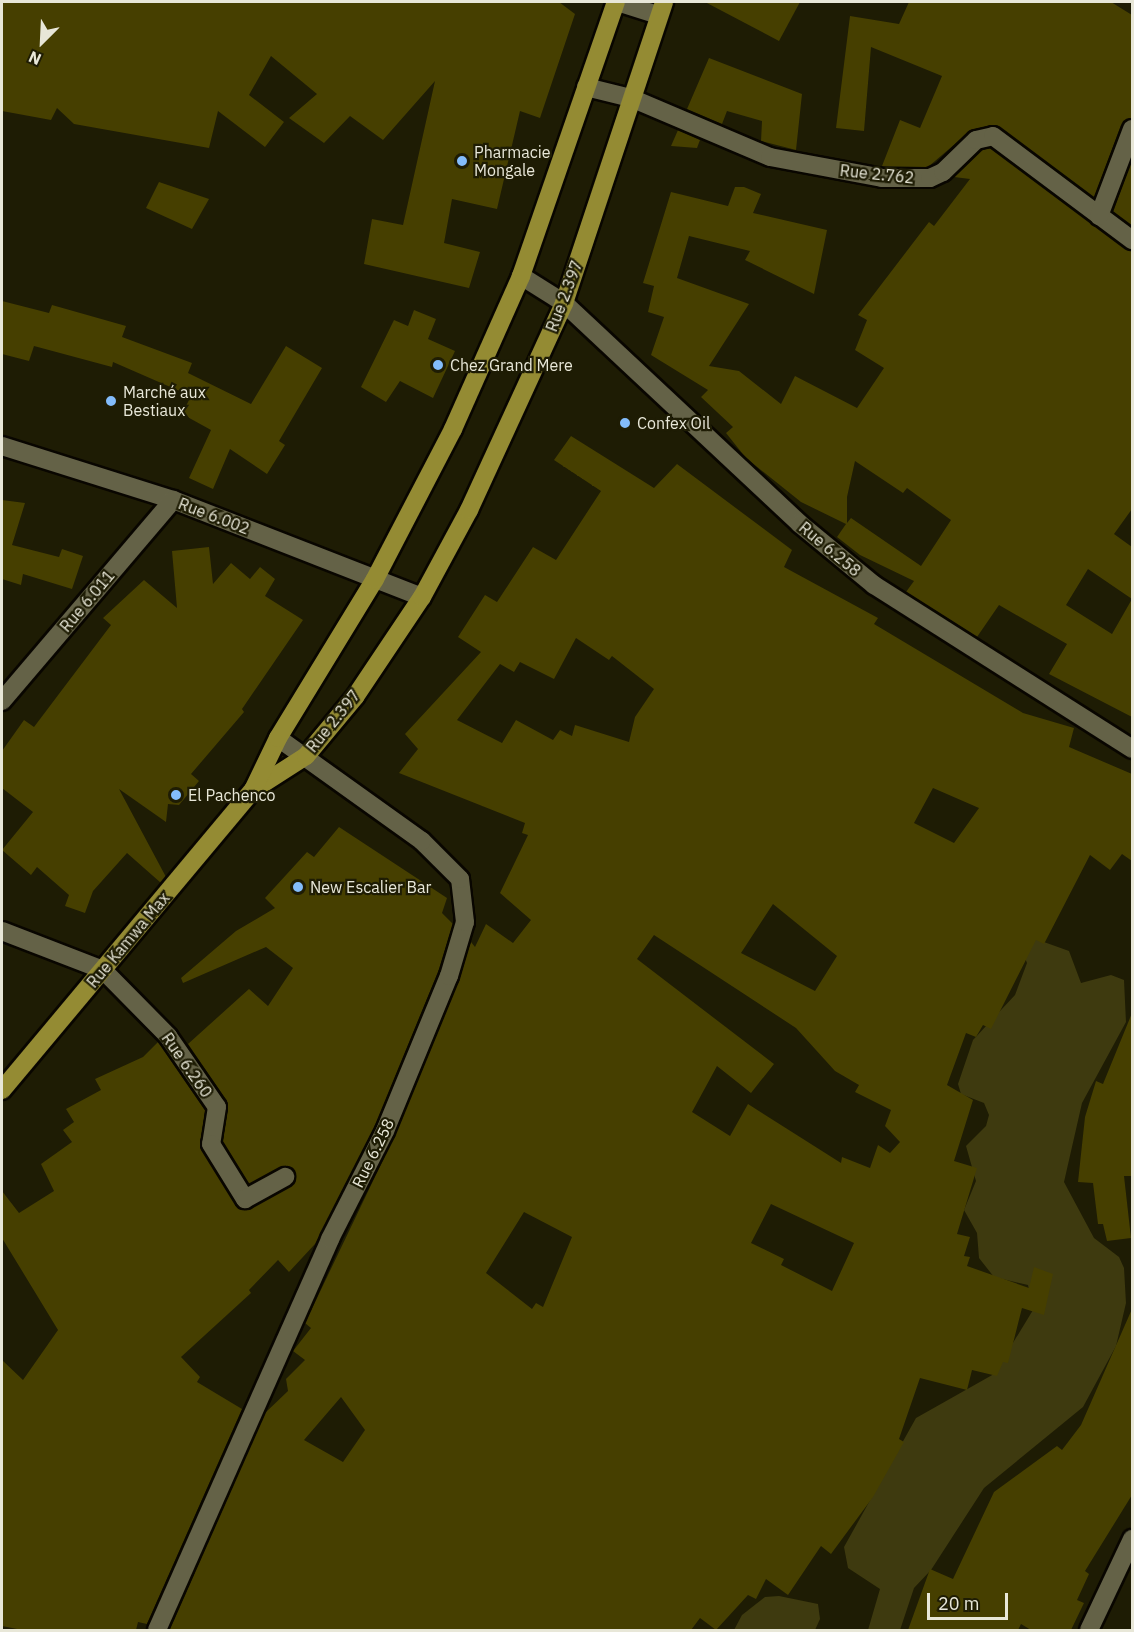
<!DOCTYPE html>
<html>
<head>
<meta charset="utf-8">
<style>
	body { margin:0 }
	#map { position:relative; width:1134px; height:1632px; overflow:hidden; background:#1e1c04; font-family:"IBM Plex Sans",sans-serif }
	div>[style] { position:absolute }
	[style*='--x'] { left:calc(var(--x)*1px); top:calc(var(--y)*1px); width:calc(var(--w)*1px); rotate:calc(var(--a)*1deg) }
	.green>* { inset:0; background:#3e3a0f }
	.building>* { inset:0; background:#463f00 }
	.roads { filter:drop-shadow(2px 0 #090600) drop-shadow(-2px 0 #090600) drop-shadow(0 2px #090600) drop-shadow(0 -2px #090600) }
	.minor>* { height:18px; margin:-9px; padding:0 9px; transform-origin:9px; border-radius:9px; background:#646247 }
	.major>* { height:18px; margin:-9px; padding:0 9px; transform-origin:9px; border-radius:9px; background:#948b33 }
	.dots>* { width:16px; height:16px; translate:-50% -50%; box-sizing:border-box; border:3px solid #1e1c04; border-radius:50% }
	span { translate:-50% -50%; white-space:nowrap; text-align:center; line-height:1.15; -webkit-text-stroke:4.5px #1e1c04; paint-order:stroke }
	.poi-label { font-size:16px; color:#e8e7d8 }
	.left { translate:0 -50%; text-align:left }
	.street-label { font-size:16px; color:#e8e7d8 }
	.frame { position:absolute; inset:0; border:3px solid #e8e7d8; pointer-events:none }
	.north { position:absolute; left:12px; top:12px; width:60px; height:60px; -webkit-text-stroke:4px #1e1c04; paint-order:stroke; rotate:204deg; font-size:16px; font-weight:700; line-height:24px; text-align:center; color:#e8e7d8 }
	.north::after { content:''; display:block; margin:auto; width:21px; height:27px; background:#e8e7d8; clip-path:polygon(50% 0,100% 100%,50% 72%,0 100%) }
	.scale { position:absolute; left:927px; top:1593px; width:81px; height:27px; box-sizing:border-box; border:3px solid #e8e7d8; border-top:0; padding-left:8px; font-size:18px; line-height:21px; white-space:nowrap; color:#e8e7d8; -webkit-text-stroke:4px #1e1c04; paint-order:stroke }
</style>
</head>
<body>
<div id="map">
	<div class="green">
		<div style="clip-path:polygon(1030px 937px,1069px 951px,1081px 983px,1111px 975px,1124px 980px,1126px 1022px,1082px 1103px,1064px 1182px,1094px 1238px,1119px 1257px,1124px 1268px,1126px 1303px,1116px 1346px,1083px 1407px,984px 1488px,931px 1570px,914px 1588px,900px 1630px,868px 1630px,880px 1589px,848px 1568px,844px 1547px,916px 1418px,994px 1374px,1033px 1310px,1028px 1285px,994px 1277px,979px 1258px,977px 1233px,964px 1210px,976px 1181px,966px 1146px,986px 1126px,989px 1115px,984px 1103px,961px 1094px,958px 1084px,973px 1040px,1015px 995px,1027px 963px,1019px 943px)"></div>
		<div style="clip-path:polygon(779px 1596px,818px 1604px,820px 1619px,815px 1630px,734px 1630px,742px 1615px,765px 1597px)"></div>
	</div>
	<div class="building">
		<div style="clip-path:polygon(2px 2px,559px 2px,575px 14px,540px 118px,520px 111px,497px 209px,452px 199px,444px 243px,480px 252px,469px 288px,364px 264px,372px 219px,403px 225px,435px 81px,383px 140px,350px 116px,324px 143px,289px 118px,317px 94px,271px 56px,249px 95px,284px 122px,265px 147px,218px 111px,209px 148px,74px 124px,57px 108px,51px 120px,2px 111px)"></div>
		<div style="clip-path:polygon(705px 2px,800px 2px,779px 41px)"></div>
		<div style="clip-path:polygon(909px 2px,1111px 2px,1132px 15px,1132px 118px,1121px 125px,1094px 198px,995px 125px,969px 132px,928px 167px,882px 166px,900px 120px,920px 128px,942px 76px,871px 47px,864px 131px,836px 128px,850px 16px,899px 24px)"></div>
		<div style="clip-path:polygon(709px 58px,802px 94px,796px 150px,761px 141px,762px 121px,727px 111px,722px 124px,687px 109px)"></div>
		<div style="clip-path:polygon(678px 130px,700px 140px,697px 148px,671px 146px)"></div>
		<div style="clip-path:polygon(evenodd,990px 148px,1132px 251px,1132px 509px,1114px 534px,1132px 547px,1132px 717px,1049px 674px,1067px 644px,999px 605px,977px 637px,906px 592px,914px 581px,860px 555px,837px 537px,846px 524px,801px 502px,746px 458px,726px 433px,733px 427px,701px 397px,708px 390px,651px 355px,664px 317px,648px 312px,654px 286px,643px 283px,671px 192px,728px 206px,735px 187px,744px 187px,761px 194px,753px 213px,827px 230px,814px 294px,745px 260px,750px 251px,689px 236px,677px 278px,749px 304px,709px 366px,739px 371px,781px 404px,795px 376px,857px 408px,884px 368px,855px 350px,867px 320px,858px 315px,929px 222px,934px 226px,970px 179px,954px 177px,982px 150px,990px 148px,855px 461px,903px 493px,907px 488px,951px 520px,921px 566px,851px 518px,847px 523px,847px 497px,855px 461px,990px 148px,1088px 569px,1132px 599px,1112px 634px,1066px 605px,1088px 569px)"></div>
		<div style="clip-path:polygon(1132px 159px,1132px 226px,1113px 212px)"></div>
		<div style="clip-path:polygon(159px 182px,209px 199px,192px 229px,146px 208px)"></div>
		<div style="clip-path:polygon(2px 301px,49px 313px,52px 305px,126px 326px,122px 337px,192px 363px,188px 373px,251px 404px,286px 346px,322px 368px,279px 441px,285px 445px,267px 474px,230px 449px,213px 489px,189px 478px,211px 430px,182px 414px,191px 396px,113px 362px,112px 367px,34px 346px,29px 361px,2px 354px)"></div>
		<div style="clip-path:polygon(414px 310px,436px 319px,428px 339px,455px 351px,433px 398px,400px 381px,386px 402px,361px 387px,394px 320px,408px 326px)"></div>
		<div style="clip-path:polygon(evenodd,571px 436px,654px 488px,677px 464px,792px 550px,784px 567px,878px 618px,874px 624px,1023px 713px,1074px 728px,1069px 747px,1132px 774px,1132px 861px,1122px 854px,1110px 870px,1090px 855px,1044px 944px,1036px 940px,991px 1029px,983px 1025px,976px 1037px,966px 1033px,947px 1085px,973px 1100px,954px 1161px,977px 1168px,957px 1234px,970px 1237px,964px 1256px,970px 1257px,967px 1266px,1029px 1288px,1034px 1267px,1053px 1274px,1044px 1315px,1022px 1308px,1008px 1363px,1003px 1362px,997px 1376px,972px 1370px,967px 1390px,920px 1378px,899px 1439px,904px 1442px,873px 1497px,831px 1554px,821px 1546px,788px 1595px,766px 1579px,756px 1599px,748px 1595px,716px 1630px,700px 1618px,691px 1630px,170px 1629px,265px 1413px,288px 1391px,286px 1379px,305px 1360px,293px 1351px,311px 1328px,305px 1323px,395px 1135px,471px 942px,475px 947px,486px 924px,513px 943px,531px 920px,500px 893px,528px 835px,522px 833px,525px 823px,399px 773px,418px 749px,405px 734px,481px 652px,458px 637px,485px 595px,497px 602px,533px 547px,556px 560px,601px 491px,554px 460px,571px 436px,576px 638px,609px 660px,612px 656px,654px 689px,635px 717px,629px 742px,575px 725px,572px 736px,560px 730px,553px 740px,516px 720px,502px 743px,457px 720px,500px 664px,514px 672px,520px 662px,554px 679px,576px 638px,571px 436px,933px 788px,979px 808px,954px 843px,914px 823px,933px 788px,571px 436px,773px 904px,837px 956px,815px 991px,741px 953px,773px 904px,571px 436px,654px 935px,796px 1028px,835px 1071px,859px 1085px,855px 1092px,891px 1110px,885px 1126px,900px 1142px,890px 1153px,878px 1145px,870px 1168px,842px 1157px,841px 1163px,748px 1104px,730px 1136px,692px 1112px,717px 1066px,751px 1093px,774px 1064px,637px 959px,654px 935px,571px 436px,771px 1204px,854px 1243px,832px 1291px,781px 1265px,784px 1259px,751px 1243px,771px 1204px,571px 436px,524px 1212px,572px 1237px,543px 1307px,536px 1303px,532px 1309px,486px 1273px,524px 1212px,571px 436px,341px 1397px,365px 1430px,343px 1462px,304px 1440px,341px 1397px)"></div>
		<div style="clip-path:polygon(2px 500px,25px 503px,12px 545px,59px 557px,62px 549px,83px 556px,72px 589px,23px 574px,21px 585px,2px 579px)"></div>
		<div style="clip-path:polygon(209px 547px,213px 584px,231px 563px,250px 579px,260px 567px,275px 579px,265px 596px,303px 620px,242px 709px,244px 712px,191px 774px,199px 781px,179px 805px,168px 804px,166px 822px,119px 789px,166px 877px,161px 883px,127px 853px,93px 891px,85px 913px,65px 906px,69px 895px,37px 867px,31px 875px,2px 850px,33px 812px,2px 788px,2px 751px,24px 720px,34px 727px,111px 625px,103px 618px,144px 580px,177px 608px,172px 551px)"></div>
		<div style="clip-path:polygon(339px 827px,447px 898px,442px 913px,453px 924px,438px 972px,375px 1126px,315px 1244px,289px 1272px,278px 1260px,249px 1290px,251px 1293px,181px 1357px,200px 1377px,197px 1382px,242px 1409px,147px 1624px,138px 1622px,136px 1630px,22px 1630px,2px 1626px,2px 1360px,23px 1380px,58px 1330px,2px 1238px,2px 1191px,19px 1213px,54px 1191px,41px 1164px,72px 1142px,63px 1130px,74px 1122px,66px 1109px,101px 1090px,95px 1079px,143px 1057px,158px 1042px,205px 1110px,201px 1149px,236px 1205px,250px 1209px,294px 1183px,295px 1171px,285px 1166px,249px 1184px,223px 1142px,227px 1101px,188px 1044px,249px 989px,268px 1006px,293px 968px,266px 947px,183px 983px,181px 978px,236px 931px,275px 908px,265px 898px,307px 852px,314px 857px)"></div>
		<div style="clip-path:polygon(1132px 1013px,1132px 1176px,1124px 1176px,1131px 1238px,1107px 1241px,1103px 1224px,1098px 1224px,1093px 1183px,1078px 1182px,1085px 1117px,1096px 1081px,1103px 1084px)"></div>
		<div style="clip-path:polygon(1132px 1309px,1132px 1495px,1085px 1571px,1089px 1574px,1077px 1600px,1084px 1603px,1071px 1630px,1031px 1630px,1021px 1624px,1018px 1630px,908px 1630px,930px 1569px,953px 1579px,994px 1492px,1057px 1446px,1062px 1450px,1081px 1425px)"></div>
	</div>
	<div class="roads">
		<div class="minor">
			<div style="--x:617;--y:2;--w:43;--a:17.6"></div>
			<div style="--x:586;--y:87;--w:46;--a:13.7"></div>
			<div style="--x:631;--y:98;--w:151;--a:23"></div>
			<div style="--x:770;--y:157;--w:114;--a:10.6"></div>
			<div style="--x:882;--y:178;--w:48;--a:0"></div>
			<div style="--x:930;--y:178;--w:14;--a:-25"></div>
			<div style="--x:943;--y:172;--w:46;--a:-44.1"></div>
			<div style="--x:976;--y:140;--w:17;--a:-13"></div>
			<div style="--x:993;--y:136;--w:174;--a:36.8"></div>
			<div style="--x:1099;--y:216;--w:93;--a:-69.2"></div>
			<div style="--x:521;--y:276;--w:51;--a:32.1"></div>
			<div style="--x:564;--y:303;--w:323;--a:43.1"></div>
			<div style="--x:800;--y:524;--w:96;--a:39.5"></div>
			<div style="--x:874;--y:585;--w:306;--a:32.4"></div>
			<div style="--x:2;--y:446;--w:179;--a:17.5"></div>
			<div style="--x:173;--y:500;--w:267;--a:21.3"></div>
			<div style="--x:2;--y:701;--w:264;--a:-49.6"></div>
			<div style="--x:2;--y:931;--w:108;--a:21.1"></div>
			<div style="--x:103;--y:970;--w:93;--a:45.4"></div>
			<div style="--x:168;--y:1036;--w:86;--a:55.4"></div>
			<div style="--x:217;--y:1107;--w:37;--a:99"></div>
			<div style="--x:211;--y:1144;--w:65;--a:58.3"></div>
			<div style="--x:245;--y:1199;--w:46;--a:-28.8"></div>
			<div style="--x:157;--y:1630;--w:428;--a:-66.1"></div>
			<div style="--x:330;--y:1239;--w:121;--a:-63"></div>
			<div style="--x:385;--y:1131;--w:168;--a:-67.6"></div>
			<div style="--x:449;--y:976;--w:56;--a:-73.5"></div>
			<div style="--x:465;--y:922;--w:43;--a:-96.6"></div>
			<div style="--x:460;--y:879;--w:54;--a:-135"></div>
			<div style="--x:422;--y:841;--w:177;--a:-144.4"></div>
			<div style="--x:1089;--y:1630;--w:101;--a:-64.7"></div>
		</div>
		<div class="major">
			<div style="--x:253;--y:790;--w:63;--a:-32.7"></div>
			<div style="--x:306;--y:756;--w:77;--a:-50.3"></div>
			<div style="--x:355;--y:697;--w:120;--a:-56.2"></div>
			<div style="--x:422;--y:597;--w:99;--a:-61.6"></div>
			<div style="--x:469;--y:510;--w:228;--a:-65.3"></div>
			<div style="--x:564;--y:303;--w:317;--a:-71.6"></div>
			<div style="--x:2;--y:1090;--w:391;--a:-50.1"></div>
			<div style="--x:253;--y:790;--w:58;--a:-64.3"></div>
			<div style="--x:278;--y:738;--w:186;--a:-58.6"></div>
			<div style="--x:375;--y:579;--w:169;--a:-62.5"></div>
			<div style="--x:453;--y:429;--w:167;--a:-66"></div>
			<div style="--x:521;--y:276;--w:290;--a:-70.9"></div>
		</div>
	</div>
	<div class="dots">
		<div style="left:462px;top:161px;background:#83bcfb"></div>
		<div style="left:438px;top:365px;background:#83bcfb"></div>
		<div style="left:111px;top:401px;background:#83bcfb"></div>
		<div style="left:625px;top:423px;background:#83bcfb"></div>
		<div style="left:176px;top:795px;background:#83bcfb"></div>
		<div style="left:298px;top:887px;background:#83bcfb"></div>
	</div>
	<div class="poi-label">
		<span class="left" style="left:474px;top:161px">Pharmacie<br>Mongale</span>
		<span class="left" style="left:450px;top:365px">Chez Grand Mere</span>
		<span class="left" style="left:123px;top:401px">Marché aux<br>Bestiaux</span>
		<span class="left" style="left:637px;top:423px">Confex Oil</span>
		<span class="left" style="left:188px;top:795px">El Pachenco</span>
		<span class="left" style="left:310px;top:887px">New Escalier Bar</span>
	</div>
	<div class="street-label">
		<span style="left:877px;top:174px;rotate:6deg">Rue 2.762</span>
		<span style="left:564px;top:296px;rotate:-69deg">Rue 2.397</span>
		<span style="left:214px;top:516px;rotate:21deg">Rue 6.002</span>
		<span style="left:830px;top:549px;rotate:40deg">Rue 6.258</span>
		<span style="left:87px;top:601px;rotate:-50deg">Rue 6.011</span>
		<span style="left:333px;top:721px;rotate:-51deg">Rue 2.397</span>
		<span style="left:128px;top:940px;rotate:-50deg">Rue Kamwa Max</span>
		<span style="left:187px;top:1065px;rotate:55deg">Rue 6.260</span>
		<span style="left:373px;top:1153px;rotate:-64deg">Rue 6.258</span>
	</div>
	<div class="frame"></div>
	<div class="north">N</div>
	<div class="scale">20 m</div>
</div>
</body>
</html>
